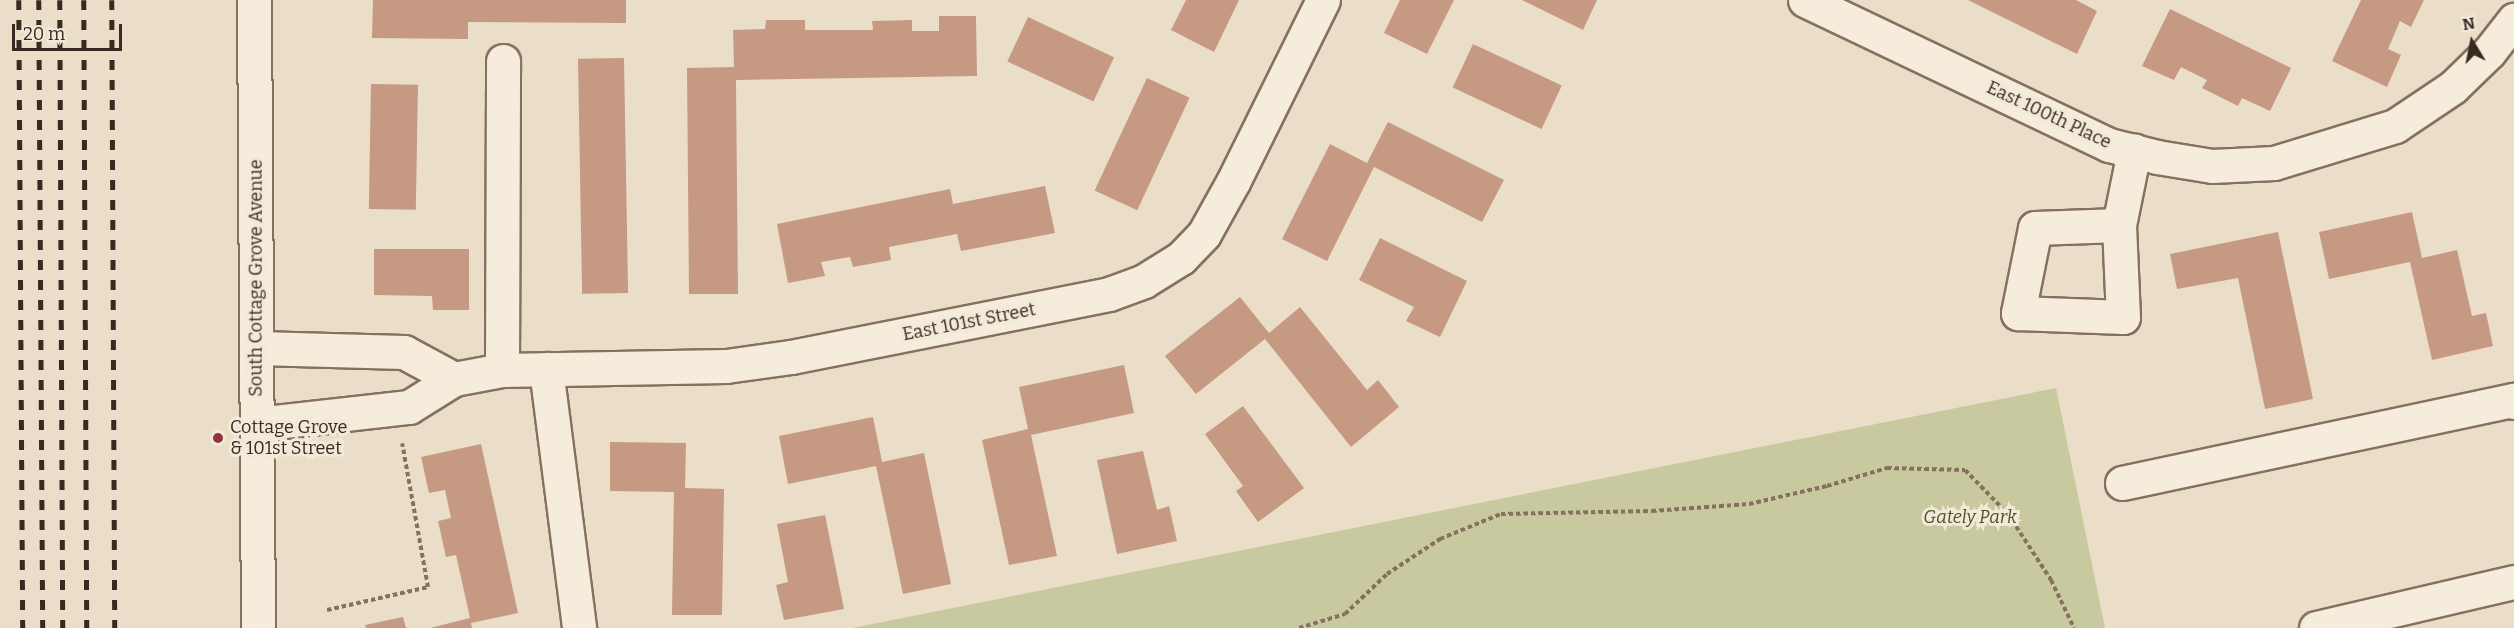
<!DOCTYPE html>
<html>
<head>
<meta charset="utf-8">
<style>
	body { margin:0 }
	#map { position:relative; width:2514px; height:628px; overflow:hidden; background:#ebdec9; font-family:Bitter,serif }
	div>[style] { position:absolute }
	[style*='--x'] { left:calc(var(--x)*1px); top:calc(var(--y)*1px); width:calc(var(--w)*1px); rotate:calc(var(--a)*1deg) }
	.green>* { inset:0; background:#c8c99e }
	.building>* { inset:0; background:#c69983; transform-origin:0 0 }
	.path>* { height:4px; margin-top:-2px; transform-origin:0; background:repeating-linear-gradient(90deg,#86705f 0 4.5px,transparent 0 7.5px) }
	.roads { filter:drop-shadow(2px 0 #86705f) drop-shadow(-2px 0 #86705f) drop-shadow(0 2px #86705f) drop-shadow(0 -2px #86705f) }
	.minor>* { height:33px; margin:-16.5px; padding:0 16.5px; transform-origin:16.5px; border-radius:16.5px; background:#f6ecdc }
	.rail>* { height:4.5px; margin-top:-2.25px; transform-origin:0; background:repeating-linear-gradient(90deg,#382a22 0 10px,transparent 0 20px) }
	.dots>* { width:16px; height:16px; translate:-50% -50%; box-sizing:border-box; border:3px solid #f3e9d8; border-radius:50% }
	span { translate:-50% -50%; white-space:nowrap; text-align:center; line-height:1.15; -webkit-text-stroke:6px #f3e9d8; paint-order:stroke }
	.street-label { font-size:18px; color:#382a22 }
	.poi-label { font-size:18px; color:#382a22 }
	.left { translate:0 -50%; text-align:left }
	.park-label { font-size:18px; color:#4c532a; font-style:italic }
	.north { position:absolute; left:2442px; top:12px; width:60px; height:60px; -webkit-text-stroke:4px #f3e9d8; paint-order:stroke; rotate:350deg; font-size:16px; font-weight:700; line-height:24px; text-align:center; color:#382a22 }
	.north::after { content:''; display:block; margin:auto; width:21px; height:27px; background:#382a22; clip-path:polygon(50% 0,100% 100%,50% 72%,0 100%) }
	.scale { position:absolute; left:12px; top:24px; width:110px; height:27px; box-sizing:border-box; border:3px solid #382a22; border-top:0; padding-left:8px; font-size:18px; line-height:21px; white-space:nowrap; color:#382a22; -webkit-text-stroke:4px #f3e9d8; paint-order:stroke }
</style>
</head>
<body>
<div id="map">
	<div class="green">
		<div style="clip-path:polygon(2056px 388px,2105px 628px,852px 628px)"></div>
	</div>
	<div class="building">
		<div style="clip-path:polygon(373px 0,626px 0,626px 23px,468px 22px,468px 39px,372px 38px)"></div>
		<div style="clip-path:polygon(1186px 0,1239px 0,1214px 52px,1171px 30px)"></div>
		<div style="clip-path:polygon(1400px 0,1454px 0,1427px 54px,1384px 33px)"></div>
		<div style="clip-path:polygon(1522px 0,1597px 0,1583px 30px)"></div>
		<div style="clip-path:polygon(1968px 0,2076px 0,2097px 11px,2077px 54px)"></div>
		<div style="clip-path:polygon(2361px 0,2424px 0,2411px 27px,2400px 21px,2388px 49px,2401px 55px,2387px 87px,2332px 61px)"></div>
		<div style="clip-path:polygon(2170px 9px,2291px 68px,2270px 111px,2242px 98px,2238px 106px,2202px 88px,2207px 80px,2181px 67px,2174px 80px,2142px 66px)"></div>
		<div style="clip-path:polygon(939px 16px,976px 16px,977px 76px,736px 80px,738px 294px,689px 294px,687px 68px,734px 67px,733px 30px,765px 29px,766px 20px,805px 20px,805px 30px,873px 30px,872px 21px,912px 20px,912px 31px,939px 31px)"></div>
		<div style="left:1028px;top:17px;width:95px;height:49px;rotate:25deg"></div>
		<div style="left:1473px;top:44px;width:98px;height:48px;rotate:25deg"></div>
		<div style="left:624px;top:58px;width:235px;height:46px;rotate:89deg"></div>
		<div style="left:1147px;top:78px;width:47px;height:124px;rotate:25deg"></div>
		<div style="left:371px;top:84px;width:47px;height:125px;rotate:1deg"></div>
		<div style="clip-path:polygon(1388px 122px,1504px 180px,1482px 222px,1374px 167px,1327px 261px,1282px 239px,1330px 144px,1367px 163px)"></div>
		<div style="clip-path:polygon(1045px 186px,1055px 233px,961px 251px,957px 234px,889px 247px,891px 260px,853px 267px,850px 257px,821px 262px,825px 276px,788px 283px,777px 224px,950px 189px,953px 204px)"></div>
		<div style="clip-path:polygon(2412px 212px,2422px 258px,2457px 250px,2472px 316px,2486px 313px,2493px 346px,2432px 360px,2410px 262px,2329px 279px,2319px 232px)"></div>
		<div style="clip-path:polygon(2278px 232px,2313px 399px,2265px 409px,2238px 278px,2177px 289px,2170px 254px)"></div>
		<div style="clip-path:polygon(1380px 238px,1467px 281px,1440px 337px,1406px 321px,1414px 307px,1359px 280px)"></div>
		<div style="clip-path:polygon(374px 249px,469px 249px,469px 310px,433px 310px,432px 296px,374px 295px)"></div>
		<div style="clip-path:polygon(1240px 297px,1269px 333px,1300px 307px,1367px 390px,1378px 380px,1399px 407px,1351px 447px,1265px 339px,1196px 394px,1165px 356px)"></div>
		<div style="clip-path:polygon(1124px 365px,1134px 413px,1031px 435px,1057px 556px,1009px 565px,982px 440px,1028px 429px,1019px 387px)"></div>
		<div style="clip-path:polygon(1243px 406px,1304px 488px,1258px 522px,1236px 491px,1243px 486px,1205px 434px)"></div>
		<div style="clip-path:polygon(873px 417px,882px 462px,924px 453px,951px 584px,903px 594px,876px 466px,788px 484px,779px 436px)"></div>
		<div style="clip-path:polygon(610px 442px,686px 443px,685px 488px,724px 489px,722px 615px,672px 615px,674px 492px,610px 491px)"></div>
		<div style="clip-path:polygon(481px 444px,518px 613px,471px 623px,472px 628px,430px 628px,470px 618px,456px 555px,446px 557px,438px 521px,451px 518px,445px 490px,429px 493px,421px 457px)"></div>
		<div style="clip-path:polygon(1143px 451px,1157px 510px,1169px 506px,1177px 541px,1117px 554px,1097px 460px)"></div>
		<div style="clip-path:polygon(825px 515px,844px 609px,784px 620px,776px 585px,788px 582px,777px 524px)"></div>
		<div style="clip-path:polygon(403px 617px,406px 628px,366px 628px,365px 625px)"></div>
	</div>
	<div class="path">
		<div style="--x:327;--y:610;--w:104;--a:-12.8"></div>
		<div style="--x:428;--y:587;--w:146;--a:-100.2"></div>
		<div style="--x:1299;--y:628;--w:48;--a:-16.9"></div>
		<div style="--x:1345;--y:614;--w:58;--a:-43.6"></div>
		<div style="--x:1387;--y:574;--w:64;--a:-33.4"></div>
		<div style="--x:1440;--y:539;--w:66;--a:-22.3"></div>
		<div style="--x:1501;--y:514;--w:151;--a:-1.1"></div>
		<div style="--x:1652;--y:511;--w:97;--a:-4.1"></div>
		<div style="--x:1749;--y:504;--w:80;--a:-13"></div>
		<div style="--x:1827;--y:486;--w:63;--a:-16.7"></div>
		<div style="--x:1887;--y:468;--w:78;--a:1.5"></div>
		<div style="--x:1965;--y:470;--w:62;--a:45.7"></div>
		<div style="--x:2008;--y:514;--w:79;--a:56.9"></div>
		<div style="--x:2051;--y:580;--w:53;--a:64.4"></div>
	</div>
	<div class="roads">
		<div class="minor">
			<div style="--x:254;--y:0;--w:628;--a:89.64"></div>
			<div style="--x:1805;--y:0;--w:337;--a:25.5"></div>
			<div style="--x:2109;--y:145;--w:49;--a:14"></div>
			<div style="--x:2157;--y:157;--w:56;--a:9.3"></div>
			<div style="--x:2212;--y:166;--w:62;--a:-2.8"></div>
			<div style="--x:2274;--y:163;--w:127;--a:-17"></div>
			<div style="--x:2395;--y:126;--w:70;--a:-33.9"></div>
			<div style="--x:2453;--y:87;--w:50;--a:-44.2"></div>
			<div style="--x:2489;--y:52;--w:41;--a:-52"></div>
			<div style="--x:2119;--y:225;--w:84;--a:178"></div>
			<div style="--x:2035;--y:228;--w:87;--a:101.3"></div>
			<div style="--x:2018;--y:313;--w:105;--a:2.2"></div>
			<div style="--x:2123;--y:317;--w:92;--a:-92.5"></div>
			<div style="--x:2119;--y:225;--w:76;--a:-78.5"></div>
			<div style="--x:257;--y:348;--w:147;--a:1.6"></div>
			<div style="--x:404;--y:352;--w:57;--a:28.4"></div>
			<div style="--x:546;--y:369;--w:261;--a:82.7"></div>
			<div style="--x:502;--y:370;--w:309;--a:-89.8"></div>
			<div style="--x:257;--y:424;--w:153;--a:-6.4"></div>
			<div style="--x:409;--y:407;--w:53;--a:-31.9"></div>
			<div style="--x:454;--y:379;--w:49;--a:-10.6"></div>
			<div style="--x:502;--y:370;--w:224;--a:-1"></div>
			<div style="--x:726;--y:366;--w:66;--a:-7.9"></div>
			<div style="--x:791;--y:357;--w:324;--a:-11.2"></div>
			<div style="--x:1109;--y:294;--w:37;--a:-20"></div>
			<div style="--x:1144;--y:281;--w:44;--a:-31.9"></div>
			<div style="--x:1181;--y:258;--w:33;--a:-46"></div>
			<div style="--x:1204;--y:234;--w:60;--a:-60.9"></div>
			<div style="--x:1233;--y:182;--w:203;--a:-63.7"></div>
			<div style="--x:2122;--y:483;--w:401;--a:-12"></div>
			<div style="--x:2514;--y:400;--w:2;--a:90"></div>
			<div style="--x:2316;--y:628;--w:203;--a:-13.1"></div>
		</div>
	</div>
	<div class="rail">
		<div style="--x:19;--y:0;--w:628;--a:89.64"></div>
		<div style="--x:39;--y:0;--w:628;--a:89.64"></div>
		<div style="--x:60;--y:0;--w:628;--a:89.73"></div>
		<div style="--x:84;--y:0;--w:628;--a:89.73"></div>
		<div style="--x:112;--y:0;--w:628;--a:89.73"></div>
	</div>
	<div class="dots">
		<div style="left:218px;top:438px;background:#90343e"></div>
	</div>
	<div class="street-label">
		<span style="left:2049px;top:115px;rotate:25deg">East 100th Place</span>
		<span style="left:256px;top:278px;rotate:-90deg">South Cottage Grove Avenue</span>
		<span style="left:969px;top:322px;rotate:-11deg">East 101st Street</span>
	</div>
	<div class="poi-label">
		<span class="left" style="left:230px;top:438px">Cottage Grove<br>&amp; 101st Street</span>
	</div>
	<div class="park-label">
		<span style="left:1970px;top:517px">Gately Park</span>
	</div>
	<div class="north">N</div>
	<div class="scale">20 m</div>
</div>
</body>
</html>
